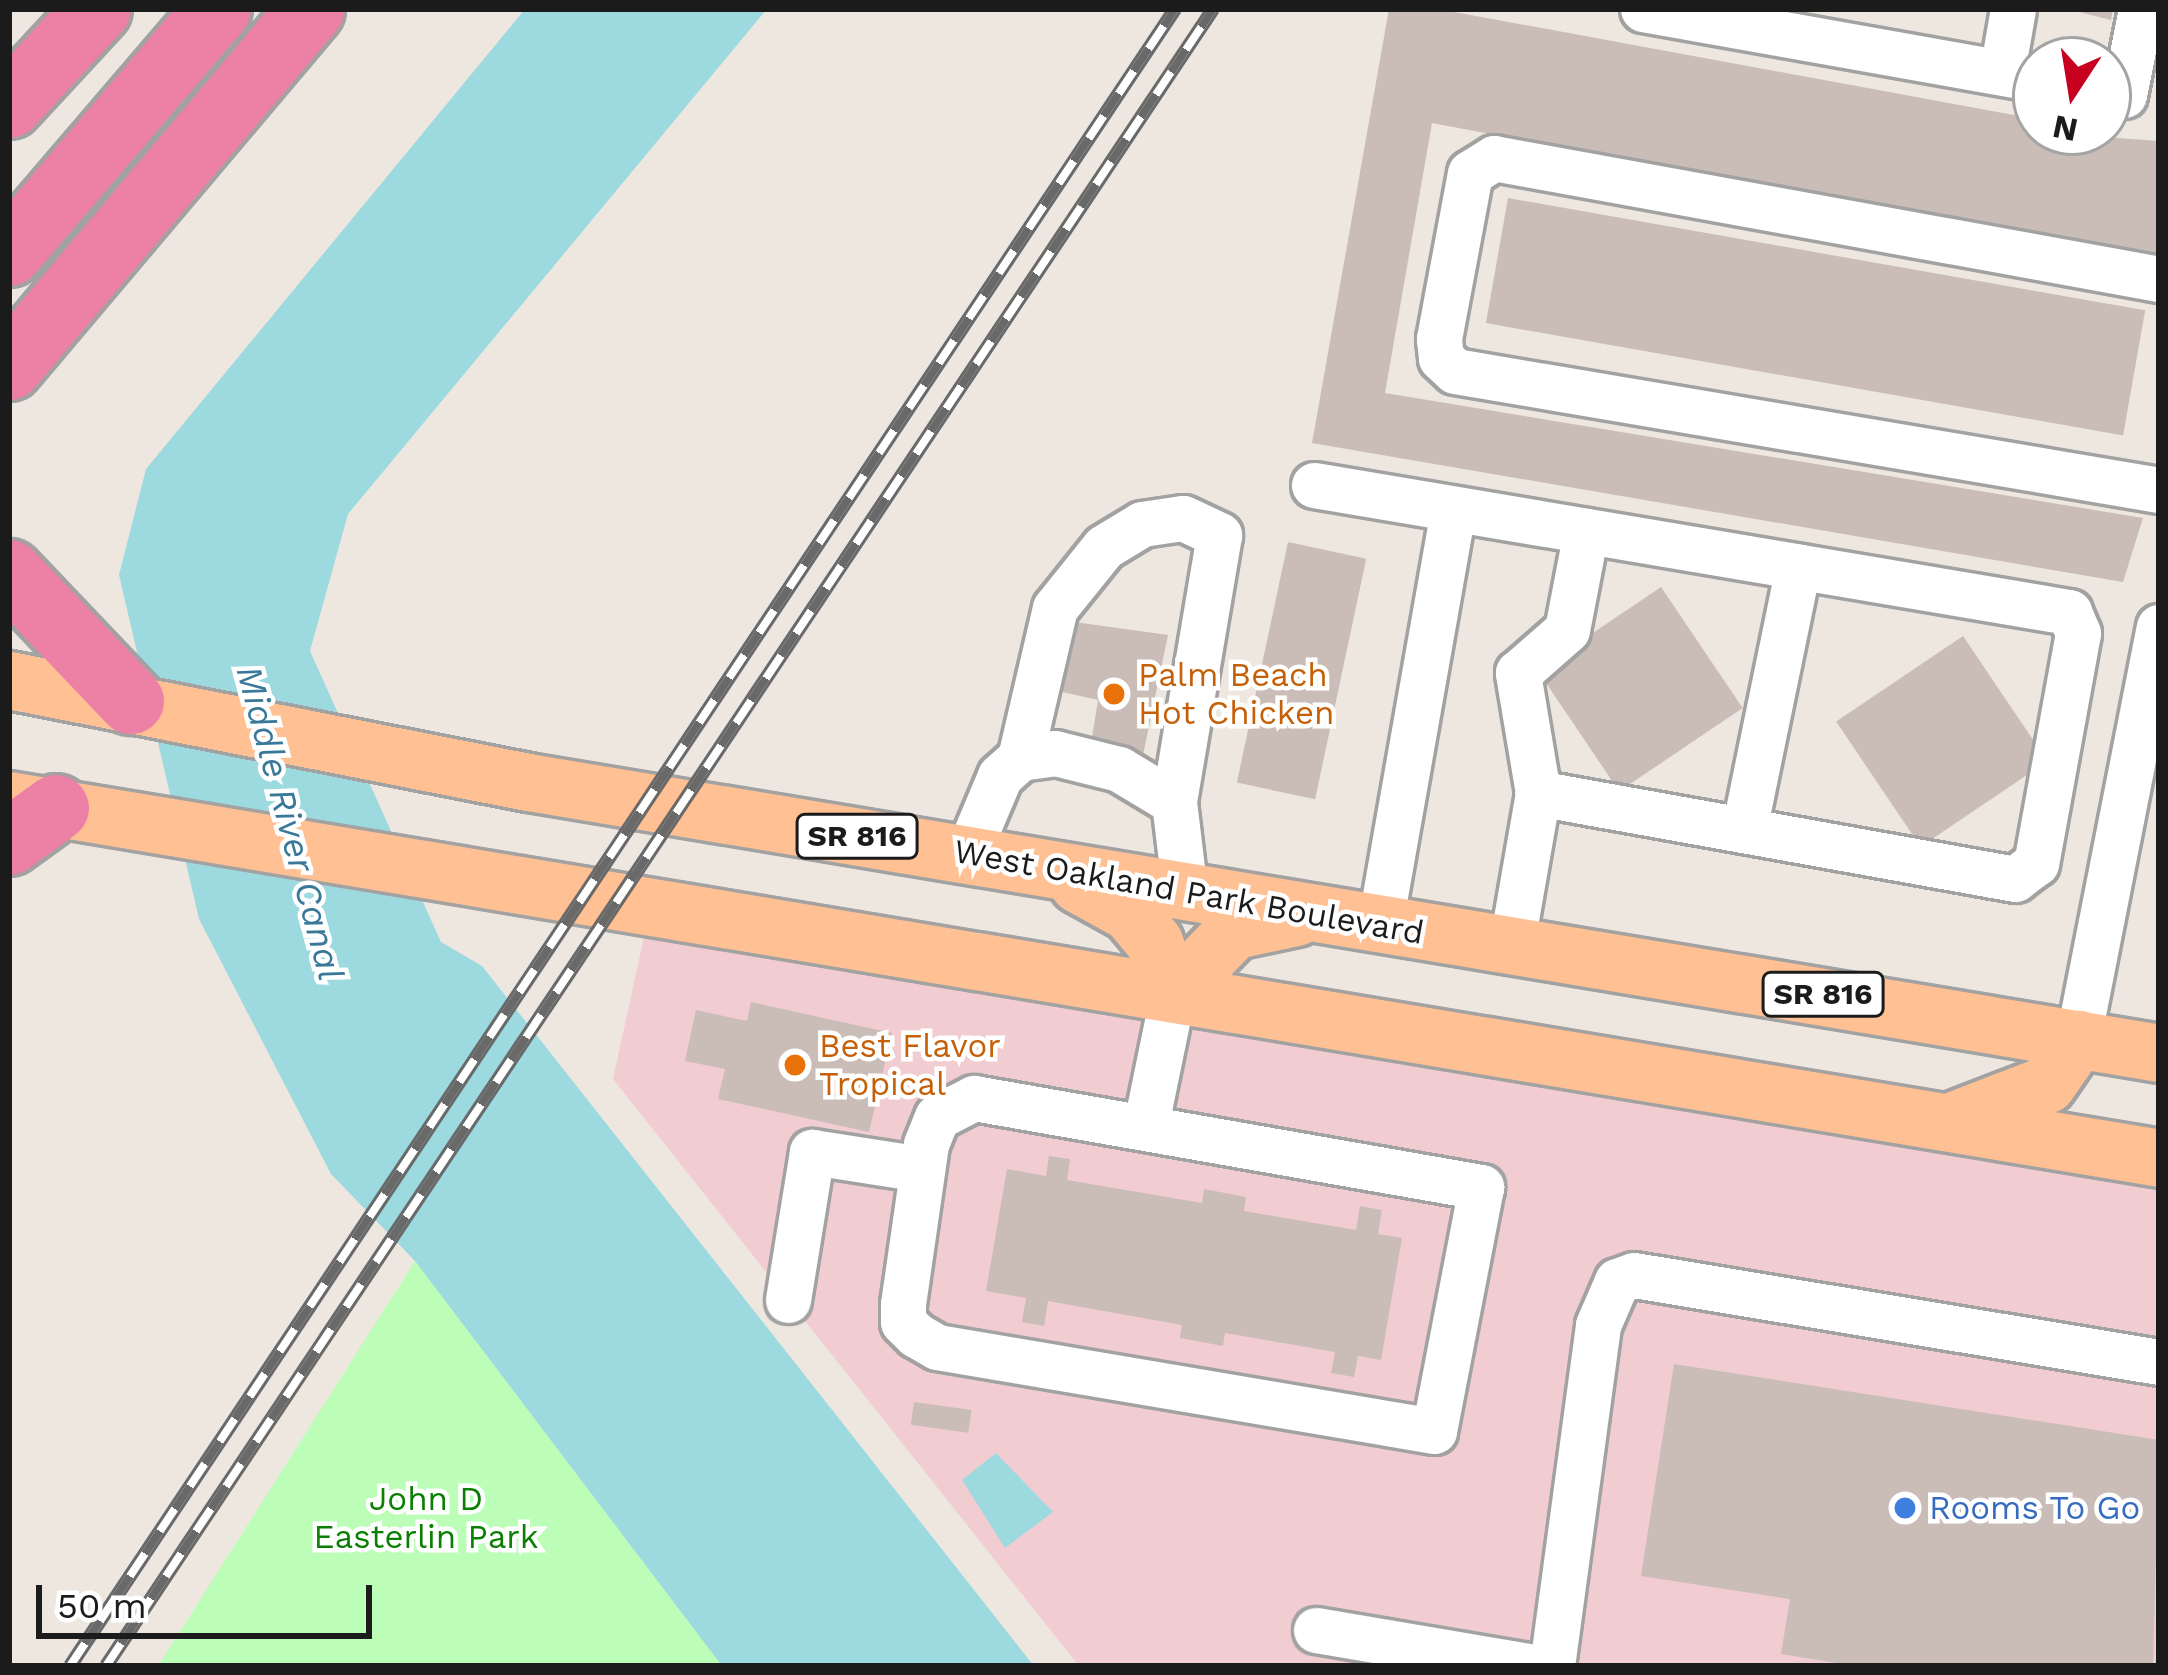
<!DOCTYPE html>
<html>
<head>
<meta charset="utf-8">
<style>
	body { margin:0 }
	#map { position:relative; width:2168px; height:1675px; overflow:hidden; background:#eee7e0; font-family:"Work Sans",sans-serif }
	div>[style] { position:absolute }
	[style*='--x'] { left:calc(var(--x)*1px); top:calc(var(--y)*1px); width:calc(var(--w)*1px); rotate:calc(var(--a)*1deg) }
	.commercial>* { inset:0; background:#f1cdd1 }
	.park>* { inset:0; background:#bcfdb7 }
	.water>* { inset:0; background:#9cdae0 }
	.building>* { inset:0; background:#cabcb6; transform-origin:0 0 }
	.roads { filter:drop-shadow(3px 0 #a2a2a2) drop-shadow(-3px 0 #a2a2a2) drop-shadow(0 3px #a2a2a2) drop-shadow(0 -3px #a2a2a2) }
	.minor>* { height:45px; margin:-22.5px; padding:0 22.5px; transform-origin:22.5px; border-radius:22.5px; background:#fff }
	.major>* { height:57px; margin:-28.5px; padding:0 28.5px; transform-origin:28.5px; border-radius:28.5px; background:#ffc093 }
	.highway>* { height:66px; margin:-33px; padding:0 33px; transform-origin:33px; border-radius:33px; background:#ec80a5 }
	.rail>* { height:14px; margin-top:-7px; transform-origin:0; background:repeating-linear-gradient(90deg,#fff 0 27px,#696969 0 54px); box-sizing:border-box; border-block:3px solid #696969 }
	.dots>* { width:33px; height:33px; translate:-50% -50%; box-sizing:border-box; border:6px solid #fff; border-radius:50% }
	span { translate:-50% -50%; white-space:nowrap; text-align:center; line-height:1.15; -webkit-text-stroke:9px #fff; paint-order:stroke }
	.shield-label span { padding:3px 9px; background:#fff; border:3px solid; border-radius:9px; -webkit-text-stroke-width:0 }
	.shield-label { font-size:30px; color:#1b1b1b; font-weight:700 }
	.food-label { font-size:33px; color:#c56008 }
	.left { translate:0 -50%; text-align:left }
	.street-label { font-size:33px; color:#1b1b1b }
	.park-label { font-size:33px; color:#0b7f03 }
	.shop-label { font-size:33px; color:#366cbe }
	.water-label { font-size:36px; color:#3a7899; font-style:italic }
	.frame { position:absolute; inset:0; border:12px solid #1b1b1b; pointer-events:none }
	.north { position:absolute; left:2012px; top:36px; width:120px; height:120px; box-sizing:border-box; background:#fff; border:3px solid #a4a4a4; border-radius:50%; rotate:192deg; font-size:33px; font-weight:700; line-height:48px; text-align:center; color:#1b1b1b }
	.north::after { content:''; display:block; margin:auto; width:42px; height:54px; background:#c6001e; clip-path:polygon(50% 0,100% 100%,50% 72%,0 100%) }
	.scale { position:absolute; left:36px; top:1585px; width:336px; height:54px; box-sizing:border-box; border:6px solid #1b1b1b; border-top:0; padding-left:15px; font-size:36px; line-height:42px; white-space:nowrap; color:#1b1b1b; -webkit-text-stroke:9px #fff; paint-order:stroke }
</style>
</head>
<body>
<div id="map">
	<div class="commercial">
		<div style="clip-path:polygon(645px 932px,2159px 1188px,2159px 1666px,1079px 1666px,613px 1079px)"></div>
	</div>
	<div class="park">
		<div style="clip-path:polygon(415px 1261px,722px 1666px,158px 1666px)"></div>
	</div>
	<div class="water">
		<div style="clip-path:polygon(525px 9px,767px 9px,348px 514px,310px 651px,441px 942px,482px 966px,1034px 1666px,722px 1666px,415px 1261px,331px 1174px,199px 919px,119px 575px,146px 469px)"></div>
		<div style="clip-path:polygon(996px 1453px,1053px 1512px,1005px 1548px,962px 1480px)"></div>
	</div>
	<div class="building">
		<div style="clip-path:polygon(1389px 9px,1438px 9px,2036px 119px,2036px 132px,2159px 141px,2159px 260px,1432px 123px,1385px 393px,2143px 518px,2123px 582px,1312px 443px)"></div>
		<div style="clip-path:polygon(2067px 9px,2113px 9px,2111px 20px)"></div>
		<div style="left:1508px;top:198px;width:647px;height:127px;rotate:10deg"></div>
		<div style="left:1288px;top:542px;width:80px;height:246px;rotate:12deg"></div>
		<div style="left:1661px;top:587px;width:146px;height:149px;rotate:56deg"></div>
		<div style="clip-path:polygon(1060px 620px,1168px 635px,1142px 760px,1090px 750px,1098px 700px,1045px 688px)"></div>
		<div style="left:1963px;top:636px;width:151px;height:153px;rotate:56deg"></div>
		<div style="clip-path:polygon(751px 1002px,892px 1033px,869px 1132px,718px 1099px,725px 1069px,685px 1061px,696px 1010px,747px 1021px)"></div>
		<div style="clip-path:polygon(1049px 1156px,1070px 1159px,1067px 1180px,1202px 1203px,1204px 1189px,1246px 1197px,1244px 1211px,1356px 1230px,1360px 1206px,1382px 1210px,1378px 1234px,1402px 1238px,1381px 1360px,1358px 1356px,1354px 1377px,1331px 1373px,1335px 1352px,1225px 1333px,1223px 1346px,1180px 1338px,1182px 1325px,1048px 1301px,1044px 1326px,1022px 1322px,1026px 1298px,986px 1291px,1007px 1169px,1046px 1176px)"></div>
		<div style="clip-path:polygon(1674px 1364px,2159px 1440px,2153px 1666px,1856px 1666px,1781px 1654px,1790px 1599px,1641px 1576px)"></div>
		<div style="left:914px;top:1402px;width:58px;height:23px;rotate:8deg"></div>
	</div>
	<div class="roads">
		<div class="minor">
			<div style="--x:1643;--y:9;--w:399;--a:10.1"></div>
			<div style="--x:2002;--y:72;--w:64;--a:-80.1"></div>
			<div style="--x:2124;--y:95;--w:88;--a:-78.8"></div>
			<div style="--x:2159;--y:279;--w:676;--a:-169.69"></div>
			<div style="--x:1494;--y:158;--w:28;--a:148"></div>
			<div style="--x:1470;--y:173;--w:169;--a:100.6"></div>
			<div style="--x:1439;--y:339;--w:19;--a:84"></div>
			<div style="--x:1441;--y:358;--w:19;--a:43"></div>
			<div style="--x:1455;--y:371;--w:714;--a:9.59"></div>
			<div style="--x:1314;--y:485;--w:766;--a:9.55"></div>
			<div style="--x:2069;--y:612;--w:23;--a:67"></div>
			<div style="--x:2078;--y:633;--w:234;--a:100.3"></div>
			<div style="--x:2036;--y:863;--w:26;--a:143"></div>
			<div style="--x:2015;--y:879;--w:485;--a:-169.8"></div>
			<div style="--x:1538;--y:793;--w:157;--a:99.9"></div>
			<div style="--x:1020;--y:758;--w:154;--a:-76.9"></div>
			<div style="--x:1055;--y:608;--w:78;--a:-51.2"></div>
			<div style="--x:1104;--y:547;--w:44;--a:-31.2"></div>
			<div style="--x:1142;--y:524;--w:41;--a:-8.3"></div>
			<div style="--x:1183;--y:518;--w:40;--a:25"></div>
			<div style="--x:1219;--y:535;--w:271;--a:99.6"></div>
			<div style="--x:1538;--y:793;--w:122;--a:-99.5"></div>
			<div style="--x:1518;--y:673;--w:65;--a:-41.3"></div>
			<div style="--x:1567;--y:630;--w:101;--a:-79.1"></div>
			<div style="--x:1744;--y:830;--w:269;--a:-78.4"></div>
			<div style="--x:967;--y:854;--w:85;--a:-67.1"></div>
			<div style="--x:1000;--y:776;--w:27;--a:-42"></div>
			<div style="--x:1020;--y:758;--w:35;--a:-8"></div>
			<div style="--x:1055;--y:753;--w:66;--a:14"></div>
			<div style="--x:1119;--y:769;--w:64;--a:31"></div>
			<div style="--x:1174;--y:802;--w:92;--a:83.1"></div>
			<div style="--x:1380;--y:924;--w:421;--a:-80"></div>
			<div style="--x:2078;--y:1039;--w:420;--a:-78.9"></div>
			<div style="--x:974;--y:1098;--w:515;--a:9.96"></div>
			<div style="--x:1481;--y:1187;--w:248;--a:100.9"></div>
			<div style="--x:1434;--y:1431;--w:504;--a:-170.41"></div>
			<div style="--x:937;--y:1347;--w:24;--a:-150"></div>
			<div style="--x:916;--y:1335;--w:18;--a:-135"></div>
			<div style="--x:903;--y:1322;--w:18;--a:-90"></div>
			<div style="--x:903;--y:1304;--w:162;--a:-81.8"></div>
			<div style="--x:926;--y:1144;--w:29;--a:-68"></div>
			<div style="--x:937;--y:1117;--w:42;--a:-27.2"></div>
			<div style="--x:1146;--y:1124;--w:134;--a:-78.4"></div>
			<div style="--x:788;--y:1300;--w:150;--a:-80.8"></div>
			<div style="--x:812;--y:1152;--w:111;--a:8.8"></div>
			<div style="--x:1316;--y:1630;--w:215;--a:9.6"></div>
			<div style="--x:1552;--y:1666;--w:344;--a:-82.3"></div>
			<div style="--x:1598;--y:1325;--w:48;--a:-66.6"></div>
			<div style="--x:1617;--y:1281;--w:18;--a:-19"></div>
			<div style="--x:1634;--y:1275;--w:532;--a:9.41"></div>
		</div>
		<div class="major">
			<div style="--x:9;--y:680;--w:529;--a:11.12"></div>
			<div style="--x:528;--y:782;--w:1653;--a:9.43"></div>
			<div style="--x:9;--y:800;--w:2180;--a:9.45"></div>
			<div style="--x:1078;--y:884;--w:58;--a:28.8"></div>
			<div style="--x:1129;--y:912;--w:39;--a:50"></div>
			<div style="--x:1154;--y:942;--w:54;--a:69.6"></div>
			<div style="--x:1173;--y:993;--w:88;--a:-45.9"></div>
			<div style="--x:1234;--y:930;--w:63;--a:-11.8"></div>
			<div style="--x:1956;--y:1119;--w:97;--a:-21"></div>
			<div style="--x:2047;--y:1084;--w:55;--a:-55.4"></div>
		</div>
		<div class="highway">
			<div style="--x:9;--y:105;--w:131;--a:-47.2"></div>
			<div style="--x:9;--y:253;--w:321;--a:-49.4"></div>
			<div style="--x:9;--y:367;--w:468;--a:-49.8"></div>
			<div style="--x:9;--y:573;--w:177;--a:46.4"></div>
			<div style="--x:9;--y:842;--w:58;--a:-35.9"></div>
		</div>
	</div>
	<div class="rail">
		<div style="--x:70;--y:1666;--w:1992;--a:-56.3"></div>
		<div style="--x:106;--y:1666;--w:1993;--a:-56.25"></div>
	</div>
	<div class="dots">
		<div style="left:1114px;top:694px;background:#e8710a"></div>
		<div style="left:795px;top:1065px;background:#e8710a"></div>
		<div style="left:1905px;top:1508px;background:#3f7fe0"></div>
	</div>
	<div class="shield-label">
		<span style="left:857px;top:836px">SR 816</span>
		<span style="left:1823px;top:994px">SR 816</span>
	</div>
	<div class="food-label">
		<span class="left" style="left:1138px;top:694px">Palm Beach<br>Hot Chicken</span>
		<span class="left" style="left:819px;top:1065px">Best Flavor<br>Tropical</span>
	</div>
	<div class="street-label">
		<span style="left:1189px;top:892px;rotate:10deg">West Oakland Park Boulevard</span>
	</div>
	<div class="park-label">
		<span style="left:426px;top:1518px">John D<br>Easterlin Park</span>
	</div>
	<div class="shop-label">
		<span class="left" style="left:1929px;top:1508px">Rooms To Go</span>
	</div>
	<div class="water-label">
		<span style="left:289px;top:823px;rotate:75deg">Middle River Canal</span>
	</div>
	<div class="frame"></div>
	<div class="north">N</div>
	<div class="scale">50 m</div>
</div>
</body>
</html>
